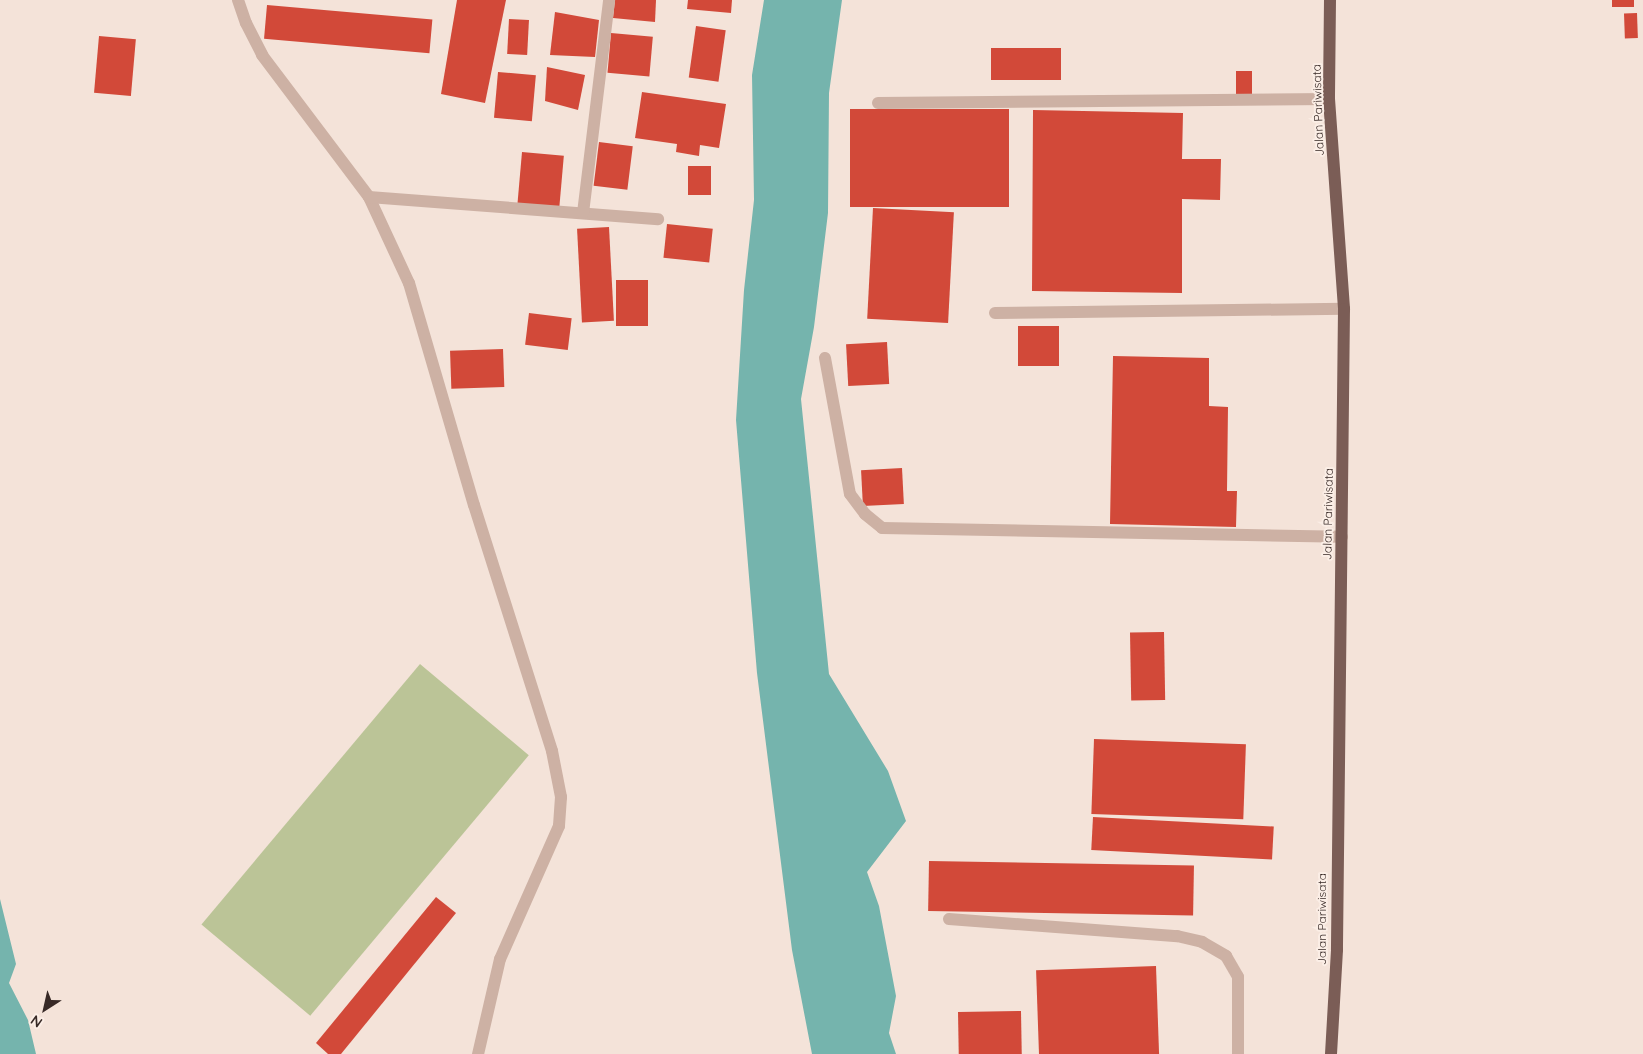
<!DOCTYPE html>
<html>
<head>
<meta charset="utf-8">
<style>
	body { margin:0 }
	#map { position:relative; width:1643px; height:1054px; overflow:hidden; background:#f4e3d9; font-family:Quicksand,sans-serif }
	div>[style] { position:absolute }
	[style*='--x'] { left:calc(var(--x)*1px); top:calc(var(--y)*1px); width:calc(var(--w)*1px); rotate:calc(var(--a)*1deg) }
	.green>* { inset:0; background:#bbc497; transform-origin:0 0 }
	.water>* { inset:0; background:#75b4ad }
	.building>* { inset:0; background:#d24939; transform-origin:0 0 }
	.lane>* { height:12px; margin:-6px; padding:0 6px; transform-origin:6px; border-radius:6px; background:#cdb1a4 }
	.street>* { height:12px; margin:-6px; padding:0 6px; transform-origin:6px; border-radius:6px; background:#cdb1a4 }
	.primary>* { height:12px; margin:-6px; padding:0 6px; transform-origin:6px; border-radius:6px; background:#7b5d56 }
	span { translate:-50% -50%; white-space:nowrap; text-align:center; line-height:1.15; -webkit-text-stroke:4px #fbeee6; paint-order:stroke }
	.street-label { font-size:12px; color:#372926 }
	.north { position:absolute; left:20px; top:984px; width:50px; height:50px; -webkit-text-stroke:4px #fbeee6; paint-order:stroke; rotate:215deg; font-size:14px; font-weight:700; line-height:20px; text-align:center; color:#372926 }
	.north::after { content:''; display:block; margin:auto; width:18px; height:22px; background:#372926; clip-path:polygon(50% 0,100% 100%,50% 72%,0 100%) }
</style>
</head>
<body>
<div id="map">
	<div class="green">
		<div style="left:420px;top:664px;width:142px;height:340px;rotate:40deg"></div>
	</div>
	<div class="water">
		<div style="clip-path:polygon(764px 0,842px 0,829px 93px,828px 213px,814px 327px,801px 399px,829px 674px,888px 771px,906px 821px,867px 872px,879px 906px,896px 996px,889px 1033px,896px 1054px,812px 1054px,792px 950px,757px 673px,736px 420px,744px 290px,754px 200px,752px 75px)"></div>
		<div style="clip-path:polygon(0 899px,16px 964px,9px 983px,28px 1020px,36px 1054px,0 1054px)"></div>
	</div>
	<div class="building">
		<div style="clip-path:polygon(457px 0,506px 0,485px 103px,441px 94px)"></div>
		<div style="clip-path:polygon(615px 0,656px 0,655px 22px,613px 18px)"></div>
		<div style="clip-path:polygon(688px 0,732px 0,731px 13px,687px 9px)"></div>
		<div style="left:1612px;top:0;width:22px;height:7px"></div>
		<div style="left:267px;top:5px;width:166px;height:34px;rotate:5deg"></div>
		<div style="clip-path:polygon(555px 12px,599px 20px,595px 57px,550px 55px)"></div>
		<div style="left:1637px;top:13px;width:25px;height:13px;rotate:88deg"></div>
		<div style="left:509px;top:19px;width:20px;height:35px;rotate:3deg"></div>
		<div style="left:696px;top:26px;width:30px;height:52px;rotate:8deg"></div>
		<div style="left:611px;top:33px;width:42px;height:40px;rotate:5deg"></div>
		<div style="left:99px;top:36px;width:37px;height:57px;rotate:5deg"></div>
		<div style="left:991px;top:48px;width:70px;height:32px"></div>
		<div style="clip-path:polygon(547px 67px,585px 75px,578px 110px,545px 101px)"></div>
		<div style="left:1236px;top:71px;width:16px;height:23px"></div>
		<div style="left:498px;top:72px;width:38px;height:46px;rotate:5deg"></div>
		<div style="clip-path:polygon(642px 92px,726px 104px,719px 148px,700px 145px,699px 156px,676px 152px,677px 144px,635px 138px)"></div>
		<div style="left:850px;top:109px;width:159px;height:98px"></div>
		<div style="clip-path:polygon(1033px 110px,1183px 113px,1182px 159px,1221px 159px,1220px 200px,1182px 199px,1182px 293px,1032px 291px)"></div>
		<div style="left:599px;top:142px;width:34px;height:44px;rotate:7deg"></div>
		<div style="left:522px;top:152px;width:42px;height:52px;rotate:5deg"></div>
		<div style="left:688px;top:166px;width:23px;height:29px"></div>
		<div style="left:873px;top:208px;width:81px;height:111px;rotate:3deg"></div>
		<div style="left:667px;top:224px;width:46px;height:34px;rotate:6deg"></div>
		<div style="left:609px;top:227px;width:94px;height:32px;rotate:87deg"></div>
		<div style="left:616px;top:280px;width:32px;height:46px"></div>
		<div style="left:529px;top:313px;width:43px;height:32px;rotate:7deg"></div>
		<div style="left:1018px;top:326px;width:41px;height:40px"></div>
		<div style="left:887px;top:342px;width:42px;height:41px;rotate:87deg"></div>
		<div style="left:503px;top:349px;width:38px;height:53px;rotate:88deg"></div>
		<div style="clip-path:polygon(1113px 356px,1209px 358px,1209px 406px,1228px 407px,1227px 491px,1237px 491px,1236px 527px,1110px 524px)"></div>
		<div style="left:902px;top:468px;width:36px;height:41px;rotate:87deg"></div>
		<div style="left:1164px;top:632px;width:68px;height:34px;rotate:89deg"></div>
		<div style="left:1094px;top:739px;width:152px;height:75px;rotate:2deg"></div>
		<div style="left:1093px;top:817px;width:181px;height:33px;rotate:3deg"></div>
		<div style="left:929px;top:861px;width:265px;height:50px;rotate:1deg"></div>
		<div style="clip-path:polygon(436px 897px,456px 913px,341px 1054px,328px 1054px,316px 1043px)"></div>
		<div style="left:1156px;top:966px;width:88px;height:120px;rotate:88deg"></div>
		<div style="left:1021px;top:1011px;width:43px;height:63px;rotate:89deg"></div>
	</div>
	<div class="lane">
		<div style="--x:878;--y:103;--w:451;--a:-0.5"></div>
		<div style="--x:995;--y:313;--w:349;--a:-0.7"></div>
		<div style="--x:825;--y:358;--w:138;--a:79.6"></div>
		<div style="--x:850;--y:494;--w:25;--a:53"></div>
		<div style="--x:865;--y:514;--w:22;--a:39"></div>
		<div style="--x:882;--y:528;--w:460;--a:1.1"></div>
		<div style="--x:949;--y:919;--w:229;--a:4.3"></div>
		<div style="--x:1177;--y:936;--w:26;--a:13"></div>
		<div style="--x:1202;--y:942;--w:28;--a:30"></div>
		<div style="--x:1226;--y:956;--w:24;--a:60"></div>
		<div style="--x:1238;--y:977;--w:77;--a:90"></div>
	</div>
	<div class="street">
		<div style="--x:238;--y:0;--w:24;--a:71"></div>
		<div style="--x:246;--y:23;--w:36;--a:63"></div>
		<div style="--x:262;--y:55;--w:178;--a:53"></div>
		<div style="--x:369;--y:197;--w:95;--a:65.1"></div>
		<div style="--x:409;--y:283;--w:231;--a:73.7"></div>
		<div style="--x:474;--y:505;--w:258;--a:72.4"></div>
		<div style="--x:552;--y:751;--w:47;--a:78.9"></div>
		<div style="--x:561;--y:797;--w:29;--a:94"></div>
		<div style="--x:559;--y:826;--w:145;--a:113.9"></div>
		<div style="--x:500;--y:959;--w:98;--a:103"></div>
		<div style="--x:369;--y:197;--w:290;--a:4.4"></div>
		<div style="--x:583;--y:213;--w:215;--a:-83"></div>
	</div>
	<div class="primary">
		<div style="--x:1330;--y:0;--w:99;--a:90.6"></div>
		<div style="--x:1329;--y:99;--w:211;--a:85.9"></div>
		<div style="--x:1344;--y:309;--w:641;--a:90.63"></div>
		<div style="--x:1337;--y:950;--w:104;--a:93.3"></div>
	</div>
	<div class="street-label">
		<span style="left:1318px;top:110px;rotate:-92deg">Jalan Pariwisata</span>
		<span style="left:1328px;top:514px;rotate:-89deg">Jalan Pariwisata</span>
		<span style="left:1322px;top:919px;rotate:-90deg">Jalan Pariwisata</span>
	</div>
	<div class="north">N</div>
</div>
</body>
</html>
